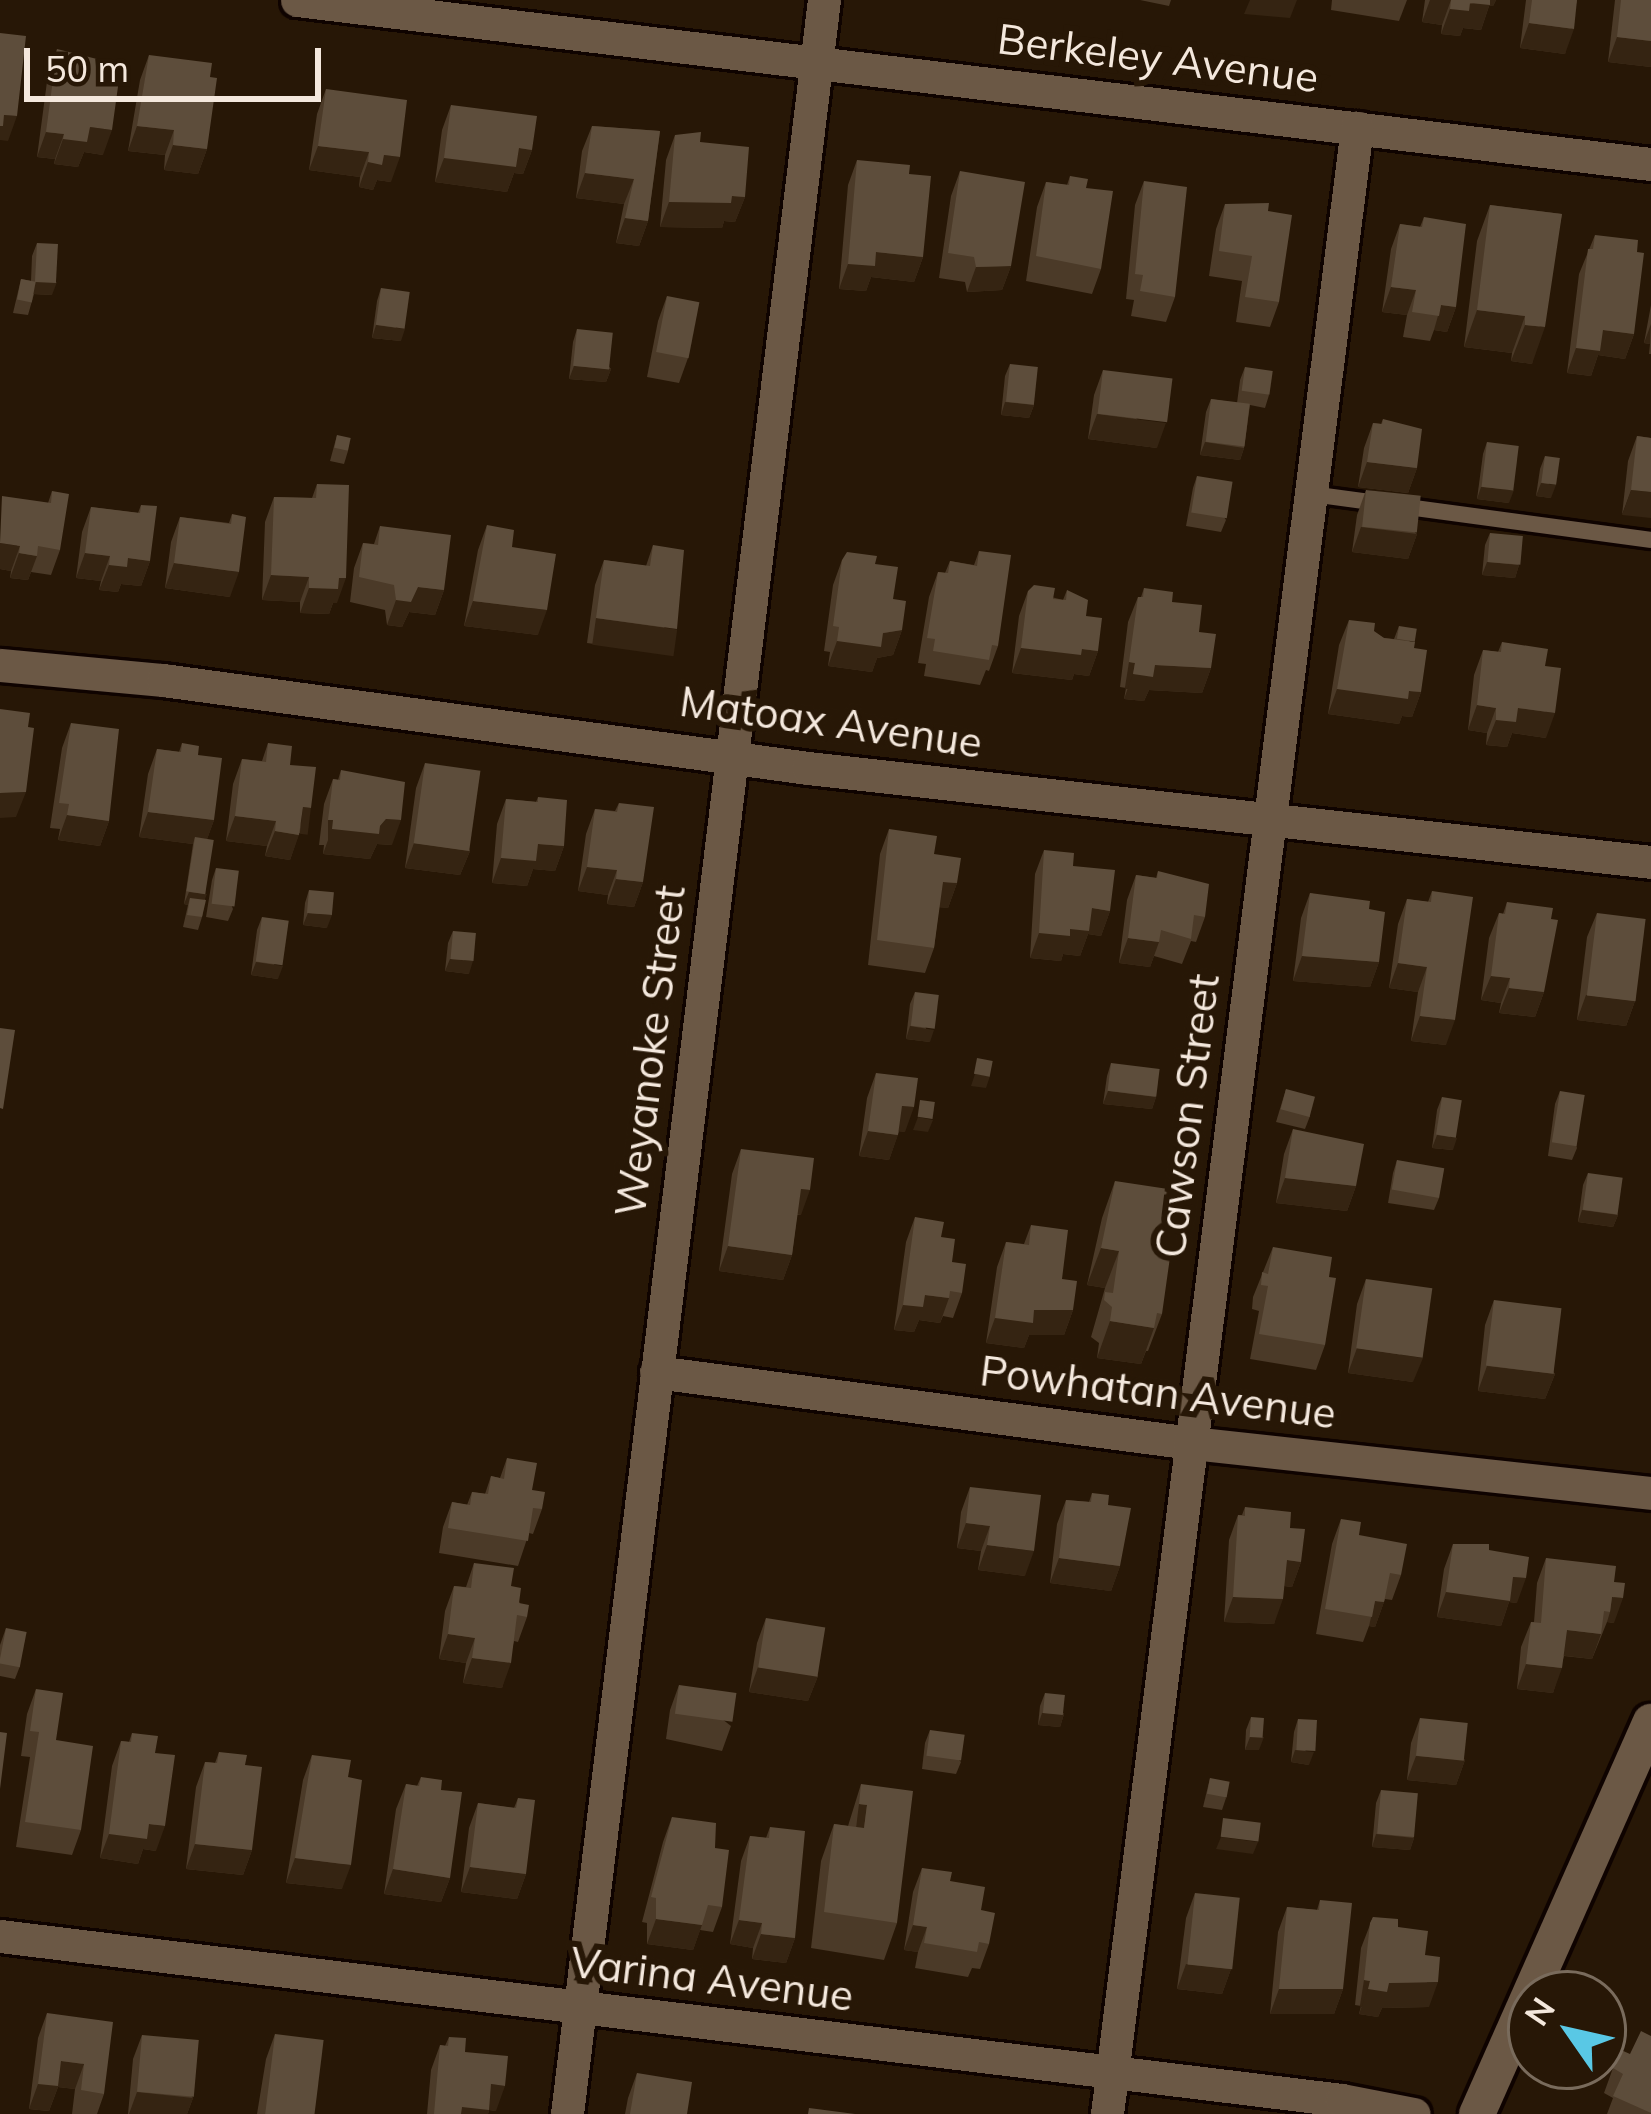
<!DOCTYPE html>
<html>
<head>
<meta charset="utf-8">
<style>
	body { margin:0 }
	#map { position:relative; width:1651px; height:2114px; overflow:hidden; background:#271706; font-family:Mulish,sans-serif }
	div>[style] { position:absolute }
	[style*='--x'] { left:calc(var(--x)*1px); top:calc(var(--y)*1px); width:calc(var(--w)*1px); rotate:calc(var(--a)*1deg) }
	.roads { filter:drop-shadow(3px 0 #0f0300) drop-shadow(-3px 0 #0f0300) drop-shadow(0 3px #0f0300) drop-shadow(0 -3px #0f0300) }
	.service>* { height:16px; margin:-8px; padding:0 8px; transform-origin:8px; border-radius:8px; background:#6b5845 }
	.minor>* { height:33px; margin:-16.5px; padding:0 16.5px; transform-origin:16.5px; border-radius:16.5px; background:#6b5845 }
	.tertiary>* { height:36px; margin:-18px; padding:0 18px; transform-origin:18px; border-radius:18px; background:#6b5845 }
	.wall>* { inset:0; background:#4b3a28 }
	.shaded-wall>* { inset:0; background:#352412; transform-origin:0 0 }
	.building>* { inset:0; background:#5d4d3b; transform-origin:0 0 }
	span { translate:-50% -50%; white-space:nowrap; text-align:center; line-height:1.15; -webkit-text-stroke:12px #271706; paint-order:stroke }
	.street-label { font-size:42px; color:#f4e8dd }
	.north { position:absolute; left:1507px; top:1970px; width:120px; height:120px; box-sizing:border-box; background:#271706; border:3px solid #796b5c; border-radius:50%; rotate:304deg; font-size:33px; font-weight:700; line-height:48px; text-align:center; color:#f4e8dd }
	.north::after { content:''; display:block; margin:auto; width:42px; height:54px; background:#59c8e5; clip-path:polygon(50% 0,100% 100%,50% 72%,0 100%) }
	.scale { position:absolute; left:24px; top:48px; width:297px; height:54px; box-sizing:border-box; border:6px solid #f4e8dd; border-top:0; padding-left:15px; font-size:36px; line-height:42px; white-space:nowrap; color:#f4e8dd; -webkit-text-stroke:9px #271706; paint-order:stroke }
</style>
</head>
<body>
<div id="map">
	<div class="roads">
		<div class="service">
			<div style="--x:1311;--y:494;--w:343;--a:7.7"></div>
		</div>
		<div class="minor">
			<div style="--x:297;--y:0;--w:1364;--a:6.91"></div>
			<div style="--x:0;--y:665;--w:164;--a:5.3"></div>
			<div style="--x:163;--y:680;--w:651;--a:7.77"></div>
			<div style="--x:808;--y:768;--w:848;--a:6.36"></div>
			<div style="--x:656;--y:1372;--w:540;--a:7.56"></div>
			<div style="--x:1191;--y:1443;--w:463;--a:6.2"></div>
			<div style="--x:0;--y:1936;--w:1352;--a:6.97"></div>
			<div style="--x:1342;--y:2100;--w:73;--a:11"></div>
			<div style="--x:567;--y:2114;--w:2130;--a:-83.07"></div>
			<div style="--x:1107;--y:2114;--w:2002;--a:-82.83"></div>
		</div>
		<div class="tertiary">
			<div style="--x:1477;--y:2114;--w:429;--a:-66.1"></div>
		</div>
	</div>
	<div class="wall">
		<div style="clip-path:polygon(1140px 0,1171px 0,1169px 6px)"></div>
		<div style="clip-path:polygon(1332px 0,1407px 0,1399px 21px,1331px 10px)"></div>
		<div style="clip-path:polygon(1425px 0,1496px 0,1493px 6px,1489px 6px,1481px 30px,1463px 28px,1460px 36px,1441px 34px,1442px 25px,1422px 22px)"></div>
		<div style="clip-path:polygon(1526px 0,1577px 0,1565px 54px,1520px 48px)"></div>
		<div style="clip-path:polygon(1615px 0,1651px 0,1651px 67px,1608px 62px)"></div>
		<div style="clip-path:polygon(57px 49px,103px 155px,84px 152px,78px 167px,54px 164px,55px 159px,37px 157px,48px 74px)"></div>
		<div style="clip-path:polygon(149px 55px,207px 149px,198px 174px,164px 170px,165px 155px,128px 151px,140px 80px)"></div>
		<div style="clip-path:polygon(326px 89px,391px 182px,377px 180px,373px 190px,359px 187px,360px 177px,309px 170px,317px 114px)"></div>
		<div style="clip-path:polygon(451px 105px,532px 150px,523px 174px,514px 173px,507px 192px,435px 182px,442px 130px)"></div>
		<div style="clip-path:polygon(592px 126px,660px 131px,648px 221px,639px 246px,616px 243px,624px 204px,576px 198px,582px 151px)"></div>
		<div style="clip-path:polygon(675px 135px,700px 142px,745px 197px,735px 222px,724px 221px,722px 228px,660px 227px,666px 160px)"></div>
		<div style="clip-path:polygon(857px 160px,909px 174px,923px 257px,914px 282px,871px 277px,866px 291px,839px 289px,848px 185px)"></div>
		<div style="clip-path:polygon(960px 171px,1011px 266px,1002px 290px,967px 292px,965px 282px,939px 278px,951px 196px)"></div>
		<div style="clip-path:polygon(1070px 176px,1086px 188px,1101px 269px,1092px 294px,1026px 281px,1037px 207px,1046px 182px,1067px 185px)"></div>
		<div style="clip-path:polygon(1144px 181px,1175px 297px,1166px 322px,1131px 316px,1134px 300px,1126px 299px,1135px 205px)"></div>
		<div style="clip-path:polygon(1225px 204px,1268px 211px,1279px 302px,1270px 327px,1236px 322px,1242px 281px,1209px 276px,1216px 229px)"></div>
		<div style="clip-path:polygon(1490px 205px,1562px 214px,1532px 364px,1511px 361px,1512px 353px,1464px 347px,1477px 241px)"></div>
		<div style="clip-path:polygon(1424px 217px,1456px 307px,1447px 332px,1434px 330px,1430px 341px,1403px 337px,1407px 315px,1382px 312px,1391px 249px,1400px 224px,1420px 227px)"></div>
		<div style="clip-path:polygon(1595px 235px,1634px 334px,1625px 359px,1598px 355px,1591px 376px,1567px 373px,1579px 274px)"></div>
		<div style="clip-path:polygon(37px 243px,52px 295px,34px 294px,28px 315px,13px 313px,21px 279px,31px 281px,32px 256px)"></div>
		<div style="clip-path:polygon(381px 288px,401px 341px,372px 338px,377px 301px)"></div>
		<div style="clip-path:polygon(667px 296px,688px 358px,679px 383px,647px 377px,658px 321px)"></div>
		<div style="clip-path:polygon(1651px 305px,1651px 354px,1649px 354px,1650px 344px,1644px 343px)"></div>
		<div style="clip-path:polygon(577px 329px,611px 369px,606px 382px,569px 379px,573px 342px)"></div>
		<div style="clip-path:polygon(1010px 364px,1034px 405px,1029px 418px,1001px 415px,1005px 376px)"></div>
		<div style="clip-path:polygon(1245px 367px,1269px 395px,1265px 408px,1250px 405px,1244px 448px,1240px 460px,1200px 455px,1206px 412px,1211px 399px,1237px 403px,1240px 380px)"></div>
		<div style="clip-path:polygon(1103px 370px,1157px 448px,1088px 439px,1094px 395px)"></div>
		<div style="clip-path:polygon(1383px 419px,1417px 468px,1408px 493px,1358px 487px,1364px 448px,1373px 423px,1381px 424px)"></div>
		<div style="clip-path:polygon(337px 435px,348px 451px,344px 464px,330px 461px)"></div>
		<div style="clip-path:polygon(1637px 436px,1651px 438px,1622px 515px,1628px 461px)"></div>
		<div style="clip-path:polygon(1487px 442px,1509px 503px,1477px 499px,1483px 454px)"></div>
		<div style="clip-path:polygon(1545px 456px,1551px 498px,1536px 496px,1540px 469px)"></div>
		<div style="clip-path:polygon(1197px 476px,1226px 520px,1221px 532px,1186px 526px,1193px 488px)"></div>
		<div style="clip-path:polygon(317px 484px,337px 603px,333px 603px,329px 614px,300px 613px,300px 602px,262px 600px,265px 522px,274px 497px,312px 498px)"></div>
		<div style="clip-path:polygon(1366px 490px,1417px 534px,1408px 559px,1352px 552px,1357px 515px)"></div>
		<div style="clip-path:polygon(52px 491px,60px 550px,51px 575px,31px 572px,28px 580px,10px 578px,11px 571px,0 569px,48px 503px)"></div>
		<div style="clip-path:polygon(141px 505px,150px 561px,141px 586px,121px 584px,118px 592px,99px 590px,101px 581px,76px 578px,82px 532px,91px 507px,138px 513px)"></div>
		<div style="clip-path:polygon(232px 514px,230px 597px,165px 588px,171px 542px,180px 517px,229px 523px)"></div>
		<div style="clip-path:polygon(487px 525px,512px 547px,538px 635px,464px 626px,478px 550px)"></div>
		<div style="clip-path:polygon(380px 526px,444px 590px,435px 615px,409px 612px,402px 627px,387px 625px,385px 610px,350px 602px,354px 568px,363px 543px,374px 544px)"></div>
		<div style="clip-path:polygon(1490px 533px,1519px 565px,1515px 578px,1482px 575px,1485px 545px)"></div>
		<div style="clip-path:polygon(653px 545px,668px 654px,587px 643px,595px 585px,604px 560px,646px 566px)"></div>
		<div style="clip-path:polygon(979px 551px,998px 646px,989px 671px,986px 670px,980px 685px,924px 676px,926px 664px,918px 663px,929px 597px,938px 572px,945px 573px,950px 561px,974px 565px)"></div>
		<div style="clip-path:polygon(842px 560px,875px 564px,893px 599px,902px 630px,893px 655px,877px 658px,872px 672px,828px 666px,830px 652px,824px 651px,833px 585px)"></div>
		<div style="clip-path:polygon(1144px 588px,1172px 602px,1199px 632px,1211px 668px,1202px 693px,1149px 690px,1144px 701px,1124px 699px,1126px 688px,1120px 687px,1128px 622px,1138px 597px,1141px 597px)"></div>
		<div style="clip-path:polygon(1067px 590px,1086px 616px,1098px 651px,1089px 676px,1074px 674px,1072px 680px,1012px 673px,1019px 616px,1028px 591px,1063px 600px)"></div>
		<div style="clip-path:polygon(1349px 620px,1384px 638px,1394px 639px,1399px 626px,1414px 648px,1421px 692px,1412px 717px,1402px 716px,1399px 724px,1328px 714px,1339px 645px)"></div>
		<div style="clip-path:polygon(1502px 642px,1545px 666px,1546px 738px,1512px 733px,1507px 747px,1486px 745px,1487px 733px,1468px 730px,1474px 675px,1483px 650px,1498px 652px)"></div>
		<div style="clip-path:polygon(71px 723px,109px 821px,100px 846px,58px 840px,60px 829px,50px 828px,62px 748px)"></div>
		<div style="clip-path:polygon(182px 743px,198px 755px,214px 820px,207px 839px,205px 900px,202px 917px,198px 930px,183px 927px,188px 905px,184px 904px,193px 844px,139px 837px,148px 774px,157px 749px,179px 752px)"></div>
		<div style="clip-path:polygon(268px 743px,290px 765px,302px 833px,299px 833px,290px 860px,265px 856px,267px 846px,226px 841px,233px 784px,242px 759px,262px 761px)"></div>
		<div style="clip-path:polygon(425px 763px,470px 851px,460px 875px,405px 868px,416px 788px)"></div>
		<div style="clip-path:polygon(341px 770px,392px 845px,377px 844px,370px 859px,323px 854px,324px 845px,319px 845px,324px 804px,333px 779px,338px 780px)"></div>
		<div style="clip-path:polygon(538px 797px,564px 846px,555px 871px,533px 869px,527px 886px,492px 883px,497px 824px,506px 799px,536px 802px)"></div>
		<div style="clip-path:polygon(619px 803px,643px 882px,634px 907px,607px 904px,608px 895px,578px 891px,586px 834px,595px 809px,615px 811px)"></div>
		<div style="clip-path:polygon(889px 829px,934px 854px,957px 883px,948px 908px,939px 907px,934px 948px,925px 973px,868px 965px,880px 854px)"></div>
		<div style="clip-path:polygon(1044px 850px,1073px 866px,1110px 911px,1101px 936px,1088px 934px,1080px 956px,1063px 954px,1061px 961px,1030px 958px,1035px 874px)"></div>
		<div style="clip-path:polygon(216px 868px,233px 909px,228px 921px,206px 917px,212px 880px)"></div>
		<div style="clip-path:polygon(1158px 871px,1205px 917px,1196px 942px,1191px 941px,1182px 964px,1154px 956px,1150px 967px,1119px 963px,1127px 900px,1136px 875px,1156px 878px)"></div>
		<div style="clip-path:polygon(309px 890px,327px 928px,303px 925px,305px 903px)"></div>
		<div style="clip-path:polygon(1432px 891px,1446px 1045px,1411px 1041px,1418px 992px,1389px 988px,1398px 924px,1407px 899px,1428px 902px)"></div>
		<div style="clip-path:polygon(1310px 893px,1369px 909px,1379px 962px,1370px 987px,1293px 981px,1301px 918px)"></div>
		<div style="clip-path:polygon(1507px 902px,1544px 992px,1535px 1017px,1499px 1013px,1501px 1003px,1481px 1000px,1489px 938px,1499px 913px,1503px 914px)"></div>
		<div style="clip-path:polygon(1597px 913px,1635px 1001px,1626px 1026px,1577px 1020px,1587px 937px)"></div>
		<div style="clip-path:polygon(262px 917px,278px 979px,251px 975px,257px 930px)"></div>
		<div style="clip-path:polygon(453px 931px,469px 974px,445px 971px,448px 943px)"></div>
		<div style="clip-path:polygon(915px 992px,930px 1042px,906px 1039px,910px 1004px)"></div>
		<div style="clip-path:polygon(1111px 1063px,1156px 1097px,1152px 1109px,1103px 1104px,1107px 1076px)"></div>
		<div style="clip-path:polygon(876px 1073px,905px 1132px,899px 1131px,889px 1160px,859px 1156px,867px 1098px)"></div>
		<div style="clip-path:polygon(1286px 1089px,1310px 1116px,1305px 1129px,1276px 1122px)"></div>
		<div style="clip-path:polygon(1560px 1091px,1577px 1148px,1572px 1160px,1548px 1156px,1555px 1104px)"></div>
		<div style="clip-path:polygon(1442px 1097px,1453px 1150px,1432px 1148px,1437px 1110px)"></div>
		<div style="clip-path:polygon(1293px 1129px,1356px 1186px,1347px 1211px,1276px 1203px,1284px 1154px)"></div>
		<div style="clip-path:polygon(741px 1149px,801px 1215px,797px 1215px,792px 1255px,783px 1280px,719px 1271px,732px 1174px)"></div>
		<div style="clip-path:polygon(1397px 1160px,1439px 1198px,1434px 1210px,1388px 1203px,1393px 1173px)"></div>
		<div style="clip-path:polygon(1588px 1173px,1618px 1215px,1613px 1227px,1578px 1222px,1583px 1185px)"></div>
		<div style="clip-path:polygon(1115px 1181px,1162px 1314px,1148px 1351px,1146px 1351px,1141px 1364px,1097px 1358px,1099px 1343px,1091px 1337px,1105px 1288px,1087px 1285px,1102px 1218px)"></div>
		<div style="clip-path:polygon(915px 1217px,941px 1237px,962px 1293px,953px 1318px,943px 1316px,940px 1323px,919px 1320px,914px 1332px,894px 1330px,906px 1242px)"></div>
		<div style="clip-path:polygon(1031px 1225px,1062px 1279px,1073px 1310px,1064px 1335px,1029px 1335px,1024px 1348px,986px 1343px,997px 1267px,1006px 1242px,1024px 1244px)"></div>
		<div style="clip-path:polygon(1273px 1247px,1329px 1277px,1325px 1345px,1316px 1370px,1250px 1359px,1259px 1311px,1252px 1309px,1253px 1297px)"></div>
		<div style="clip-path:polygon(1366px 1279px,1413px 1382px,1348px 1373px,1357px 1304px)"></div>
		<div style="clip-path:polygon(1494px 1300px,1555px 1374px,1545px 1399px,1478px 1391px,1485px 1325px)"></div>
		<div style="clip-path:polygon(507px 1458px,532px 1490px,542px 1509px,533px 1534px,529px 1533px,518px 1566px,439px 1553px,443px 1527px,452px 1502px,467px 1505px,472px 1492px,485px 1494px,491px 1476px,500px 1478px)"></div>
		<div style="clip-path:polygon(970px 1487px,1025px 1576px,978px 1570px,981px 1551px,957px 1548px,961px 1512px)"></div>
		<div style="clip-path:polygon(1092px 1493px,1108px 1505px,1120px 1566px,1111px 1591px,1050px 1583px,1057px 1524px,1066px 1500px,1089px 1502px)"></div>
		<div style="clip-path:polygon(1245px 1507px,1290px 1528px,1301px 1562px,1292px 1587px,1284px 1586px,1274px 1624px,1224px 1622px,1229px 1540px,1238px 1515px,1242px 1515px)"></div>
		<div style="clip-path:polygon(1341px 1519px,1401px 1575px,1392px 1600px,1385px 1599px,1375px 1627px,1369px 1626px,1363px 1642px,1316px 1634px,1332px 1544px)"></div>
		<div style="clip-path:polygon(1453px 1544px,1489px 1550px,1517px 1603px,1509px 1602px,1501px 1626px,1437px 1617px,1444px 1569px)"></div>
		<div style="clip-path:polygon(1546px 1558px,1614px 1582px,1614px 1623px,1607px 1622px,1592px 1659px,1564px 1656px,1553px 1693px,1517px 1689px,1521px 1647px,1531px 1622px,1534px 1622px,1537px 1583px)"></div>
		<div style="clip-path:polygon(474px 1563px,511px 1586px,527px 1617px,518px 1642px,514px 1641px,502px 1688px,463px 1683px,466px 1663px,439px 1659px,445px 1611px,454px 1586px,466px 1587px)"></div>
		<div style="clip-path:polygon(766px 1618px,818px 1676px,808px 1701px,749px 1692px,757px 1643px)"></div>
		<div style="clip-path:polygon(6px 1628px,20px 1666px,15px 1679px,0 1676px,0 1645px)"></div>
		<div style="clip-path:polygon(679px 1685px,731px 1726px,722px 1751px,666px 1739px,670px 1710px)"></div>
		<div style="clip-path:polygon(36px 1689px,56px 1740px,81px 1830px,72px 1855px,16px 1847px,30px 1757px,21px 1756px,27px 1714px)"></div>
		<div style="clip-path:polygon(1045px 1693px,1064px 1714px,1060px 1727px,1038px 1725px,1040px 1706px)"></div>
		<div style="clip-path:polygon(1251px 1717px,1259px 1750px,1245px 1750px,1246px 1730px)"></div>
		<div style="clip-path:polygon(1420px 1718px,1465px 1760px,1456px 1785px,1407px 1780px,1411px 1743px)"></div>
		<div style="clip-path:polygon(1298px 1719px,1309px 1765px,1291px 1762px,1294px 1732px)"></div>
		<div style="clip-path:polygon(930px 1730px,961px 1762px,956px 1774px,922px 1769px,925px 1743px)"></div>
		<div style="clip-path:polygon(132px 1733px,155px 1753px,156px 1851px,143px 1849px,138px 1864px,100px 1858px,112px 1766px,121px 1741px,129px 1742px)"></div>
		<div style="clip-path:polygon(219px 1752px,252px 1850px,243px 1875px,186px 1869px,196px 1787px,205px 1762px,215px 1763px)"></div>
		<div style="clip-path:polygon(312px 1755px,348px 1777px,342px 1889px,286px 1883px,303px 1780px)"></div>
		<div style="clip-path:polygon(421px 1777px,441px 1790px,450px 1878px,441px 1902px,384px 1894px,396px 1809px,406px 1784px,417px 1786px)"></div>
		<div style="clip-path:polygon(1210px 1778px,1226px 1798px,1222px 1810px,1203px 1807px)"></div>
		<div style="clip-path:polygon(861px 1784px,897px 1923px,884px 1960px,811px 1948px,821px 1861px,834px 1824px,848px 1826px)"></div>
		<div style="clip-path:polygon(1381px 1790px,1414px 1838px,1410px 1850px,1372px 1847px,1376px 1803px)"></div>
		<div style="clip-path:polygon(518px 1798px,526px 1874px,517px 1899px,461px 1892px,469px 1828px,478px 1803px,514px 1808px)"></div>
		<div style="clip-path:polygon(672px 1817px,715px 1848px,722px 1907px,713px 1932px,700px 1930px,693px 1950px,647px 1944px,647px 1923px,642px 1922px,663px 1842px)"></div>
		<div style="clip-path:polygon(770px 1827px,795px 1938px,786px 1963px,752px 1959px,753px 1948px,730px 1944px,741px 1861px,750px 1836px,766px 1838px)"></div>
		<div style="clip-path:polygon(922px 1868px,950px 1881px,981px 1910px,989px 1944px,980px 1969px,972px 1968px,968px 1977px,915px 1968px,918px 1952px,904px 1950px,913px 1892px)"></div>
		<div style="clip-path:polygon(1195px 1893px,1231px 1969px,1222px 1994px,1177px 1989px,1186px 1918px)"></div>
		<div style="clip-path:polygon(1320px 1900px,1343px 1989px,1334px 2014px,1270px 2014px,1278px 1932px,1287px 1907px,1317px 1910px)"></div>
		<div style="clip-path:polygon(1373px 1917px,1398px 1927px,1425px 1955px,1429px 2007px,1382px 2008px,1378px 2017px,1359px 2014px,1361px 2006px,1355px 2005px,1361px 1948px)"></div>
		<div style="clip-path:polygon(47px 2013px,104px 2094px,97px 2114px,72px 2114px,75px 2089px,58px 2087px,49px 2111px,29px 2109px,38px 2038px)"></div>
		<div style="clip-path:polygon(275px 2034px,314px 2114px,257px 2114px,266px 2059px)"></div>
		<div style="clip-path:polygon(142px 2035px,193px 2098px,187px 2114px,128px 2114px,133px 2059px)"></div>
		<div style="clip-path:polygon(449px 2037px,465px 2052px,496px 2111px,489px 2110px,488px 2114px,427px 2114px,431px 2070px,440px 2045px,445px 2046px)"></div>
		<div style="clip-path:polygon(1630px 2054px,1651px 2114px,1607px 2114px,1613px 2098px,1604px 2093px,1613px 2068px)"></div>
		<div style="clip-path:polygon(637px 2073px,687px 2114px,625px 2114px,628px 2098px)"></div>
	</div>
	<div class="shaded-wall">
		<div style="clip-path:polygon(1250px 0,1297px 0,1290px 18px,1244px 14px)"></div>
		<div style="clip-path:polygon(1430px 0,1451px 0,1442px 25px,1422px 22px)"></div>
		<div style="clip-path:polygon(1486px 0,1496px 0,1493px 6px,1489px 6px,1481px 30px,1463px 28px,1460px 36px,1441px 34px,1450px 9px)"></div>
		<div style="clip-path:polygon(1529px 23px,1574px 29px,1565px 54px,1520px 48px)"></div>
		<div style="clip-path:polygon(1617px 37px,1651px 41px,1651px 67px,1608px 62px)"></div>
		<div style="clip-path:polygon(4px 115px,17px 116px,8px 141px,0 140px,0 126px)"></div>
		<div style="clip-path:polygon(137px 126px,174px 130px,165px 155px,128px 151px)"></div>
		<div style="clip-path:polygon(90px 127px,112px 130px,103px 155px,84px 152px,78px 167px,54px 164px,63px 139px)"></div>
		<div style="clip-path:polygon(46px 132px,64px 134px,55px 159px,37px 157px)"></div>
		<div style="clip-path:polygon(173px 145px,207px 149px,198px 174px,164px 170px)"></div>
		<div style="clip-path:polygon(318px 146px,369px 152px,360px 177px,309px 170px)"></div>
		<div style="clip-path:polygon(519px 148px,532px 150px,523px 174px,514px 173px,507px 192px,435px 182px,444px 158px)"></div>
		<div style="clip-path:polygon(384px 155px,400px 157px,391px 182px,377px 180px,373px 190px,359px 187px,368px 162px)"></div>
		<div style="clip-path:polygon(585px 173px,634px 179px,624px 204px,576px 198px)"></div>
		<div style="clip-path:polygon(732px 196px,745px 197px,735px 222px,724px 221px,722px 228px,660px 227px,669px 202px)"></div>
		<div style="clip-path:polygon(625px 218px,648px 221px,639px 246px,616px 243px)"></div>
		<div style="clip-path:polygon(876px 252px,923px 257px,914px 282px,871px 277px,866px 291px,839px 289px,848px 264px)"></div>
		<div style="clip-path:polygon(1011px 266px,1002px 290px,967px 292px,976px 267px)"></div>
		<div style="clip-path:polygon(35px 282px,57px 282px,52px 295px,31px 294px)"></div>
		<div style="clip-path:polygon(1391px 287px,1416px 290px,1407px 315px,1382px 312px)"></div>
		<div style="clip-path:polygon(1441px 305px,1456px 307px,1447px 332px,1434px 330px)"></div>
		<div style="clip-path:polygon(1477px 310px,1525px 316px,1512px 353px,1464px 347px)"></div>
		<div style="clip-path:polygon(1651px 324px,1650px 344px,1644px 343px)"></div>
		<div style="clip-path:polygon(376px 325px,405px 329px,401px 341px,372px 338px)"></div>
		<div style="clip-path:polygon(1525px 325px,1545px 327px,1532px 364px,1511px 361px)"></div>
		<div style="clip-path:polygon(1603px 330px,1634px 334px,1625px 359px,1598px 355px,1591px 376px,1567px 373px,1576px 348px)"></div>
		<div style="clip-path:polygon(574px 366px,611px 369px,606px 382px,569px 379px)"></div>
		<div style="clip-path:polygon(1005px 402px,1034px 405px,1029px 418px,1001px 415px)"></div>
		<div style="clip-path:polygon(1097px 414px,1166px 423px,1157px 448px,1088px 439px)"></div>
		<div style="clip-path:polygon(1205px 442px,1244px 448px,1240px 460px,1200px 455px)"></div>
		<div style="clip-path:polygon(1367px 462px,1417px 468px,1408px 493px,1358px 487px)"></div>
		<div style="clip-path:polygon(1541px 483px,1556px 485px,1551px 498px,1536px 496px)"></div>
		<div style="clip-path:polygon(1481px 487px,1514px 490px,1509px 503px,1477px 499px)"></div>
		<div style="clip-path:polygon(1631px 490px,1651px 492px,1651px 518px,1622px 515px)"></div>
		<div style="clip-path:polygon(1361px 527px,1417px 534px,1408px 559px,1352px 552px)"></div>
		<div style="clip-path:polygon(0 543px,20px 546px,11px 571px,0 569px)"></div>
		<div style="clip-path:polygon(19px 553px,37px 556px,28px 580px,10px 578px)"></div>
		<div style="clip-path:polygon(85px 553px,110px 556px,101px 581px,76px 578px)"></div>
		<div style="clip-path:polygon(128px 558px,150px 561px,141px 586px,121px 584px,118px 592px,99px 590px,109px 565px)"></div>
		<div style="clip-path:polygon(1487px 562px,1519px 565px,1515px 578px,1482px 575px)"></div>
		<div style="clip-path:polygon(174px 563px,239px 572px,230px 597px,165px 588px)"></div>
		<div style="clip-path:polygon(271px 575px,309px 577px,300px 602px,262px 600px)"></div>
		<div style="clip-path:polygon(339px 578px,346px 578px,337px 603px,333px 603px,329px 614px,300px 613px,309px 588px)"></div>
		<div style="clip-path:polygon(418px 587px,444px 590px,435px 615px,409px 612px,402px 627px,387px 625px,396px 600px)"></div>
		<div style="clip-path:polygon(473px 601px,547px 610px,538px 635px,464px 626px)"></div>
		<div style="left:596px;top:618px;width:82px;height:27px;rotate:8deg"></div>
		<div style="clip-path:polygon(902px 630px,893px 655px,877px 658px,872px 672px,828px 666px,837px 641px)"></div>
		<div style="clip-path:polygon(1021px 648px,1082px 649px,1098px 651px,1089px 676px,1074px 674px,1072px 680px,1012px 673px)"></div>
		<div style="left:1129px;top:662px;width:6px;height:27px;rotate:9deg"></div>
		<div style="clip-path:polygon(1155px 665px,1211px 668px,1202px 693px,1149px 690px,1144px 701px,1124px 699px,1133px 674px)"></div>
		<div style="clip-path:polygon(1337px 689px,1409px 691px,1421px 692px,1412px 717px,1402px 716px,1399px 724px,1328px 714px)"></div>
		<div style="clip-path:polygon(1477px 705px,1496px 708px,1487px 733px,1468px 730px)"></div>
		<div style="clip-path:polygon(1518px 708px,1555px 713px,1546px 738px,1512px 733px,1507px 747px,1486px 745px,1496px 720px)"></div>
		<div style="clip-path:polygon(26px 792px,16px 817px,0 818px,0 793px)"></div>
		<div style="left:303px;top:807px;width:8px;height:27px;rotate:7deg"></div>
		<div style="clip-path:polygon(148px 812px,214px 820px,205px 845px,195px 837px,193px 844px,139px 837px)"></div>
		<div style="clip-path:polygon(67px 815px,109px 821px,100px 846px,58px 840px)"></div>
		<div style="clip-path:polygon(235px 816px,276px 821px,267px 846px,226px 841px)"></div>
		<div style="clip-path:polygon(386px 819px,401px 820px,392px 845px,377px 844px,370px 859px,323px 854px,332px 829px,380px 826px)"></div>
		<div style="left:328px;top:820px;width:5px;height:27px"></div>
		<div style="clip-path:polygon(275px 831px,299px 835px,290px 860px,265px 856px)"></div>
		<div style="clip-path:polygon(414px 843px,470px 851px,460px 875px,405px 868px)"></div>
		<div style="clip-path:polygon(538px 844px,564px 846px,555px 871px,533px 869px,527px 886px,492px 883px,501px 858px)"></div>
		<div style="clip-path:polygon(587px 867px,617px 870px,608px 895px,578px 891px)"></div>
		<div style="clip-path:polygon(616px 879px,643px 882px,634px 907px,607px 904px)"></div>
		<div style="clip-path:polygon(943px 882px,957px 883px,948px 908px,934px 907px)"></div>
		<div style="clip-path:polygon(189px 892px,207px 894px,202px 906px,190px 898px,188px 905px,184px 904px)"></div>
		<div style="clip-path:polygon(1092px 908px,1110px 911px,1101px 936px,1088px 934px,1080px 956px,1063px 954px,1061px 961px,1030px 958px,1039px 933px,1070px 929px)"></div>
		<div style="clip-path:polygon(308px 913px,332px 915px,327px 928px,303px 925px)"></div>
		<div style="clip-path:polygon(1128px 938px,1159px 942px,1150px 967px,1119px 963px)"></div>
		<div style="clip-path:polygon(1302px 956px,1379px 962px,1370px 987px,1293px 981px)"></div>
		<div style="clip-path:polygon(450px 959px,473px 961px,469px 974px,445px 971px)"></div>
		<div style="clip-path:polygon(256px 962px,283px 966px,278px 979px,251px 975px)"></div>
		<div style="clip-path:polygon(1398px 963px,1427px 967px,1418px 992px,1389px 988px)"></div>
		<div style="clip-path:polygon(1491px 976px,1510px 978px,1501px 1003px,1481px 1000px)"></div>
		<div style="clip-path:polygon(1509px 988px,1544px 992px,1535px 1017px,1499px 1013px)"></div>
		<div style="clip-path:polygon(1586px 995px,1635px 1001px,1626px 1026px,1577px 1020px)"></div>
		<div style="clip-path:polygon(1420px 1016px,1455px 1020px,1446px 1045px,1411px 1041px)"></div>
		<div style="clip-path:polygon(910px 1026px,934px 1030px,930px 1042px,906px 1039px)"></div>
		<div style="clip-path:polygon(975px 1074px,990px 1076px,986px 1088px,971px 1086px)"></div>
		<div style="clip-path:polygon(1108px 1091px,1156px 1097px,1152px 1109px,1103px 1104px)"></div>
		<div style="clip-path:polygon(902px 1106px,914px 1107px,905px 1132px,893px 1131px)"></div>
		<div style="clip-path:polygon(918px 1117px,933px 1120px,928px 1132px,913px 1130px)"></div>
		<div style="clip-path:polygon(868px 1131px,898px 1135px,889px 1160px,859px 1156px)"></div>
		<div style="clip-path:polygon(1437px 1135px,1457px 1138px,1453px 1150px,1432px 1148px)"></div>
		<div style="clip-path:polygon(1285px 1178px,1356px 1186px,1347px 1211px,1276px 1203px)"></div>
		<div style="clip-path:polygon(801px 1189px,810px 1190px,801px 1215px,792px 1214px)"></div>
		<div style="clip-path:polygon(1582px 1210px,1618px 1215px,1613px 1227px,1578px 1222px)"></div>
		<div style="clip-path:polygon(728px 1246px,792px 1255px,783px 1280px,719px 1271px)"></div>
		<div style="clip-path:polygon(1101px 1248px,1119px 1251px,1105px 1288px,1087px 1285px)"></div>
		<div style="clip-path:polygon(925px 1295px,949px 1298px,940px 1323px,919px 1320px,914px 1332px,894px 1330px,903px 1305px)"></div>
		<div style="clip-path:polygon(1034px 1310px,1073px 1310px,1064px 1335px,1029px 1335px,1024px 1348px,986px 1343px,995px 1318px)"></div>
		<div style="clip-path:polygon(1110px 1321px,1154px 1328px,1141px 1364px,1097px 1358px)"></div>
		<div style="clip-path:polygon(1357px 1348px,1423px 1358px,1413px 1382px,1348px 1373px)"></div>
		<div style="clip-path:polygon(1487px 1366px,1555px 1374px,1545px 1399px,1478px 1391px)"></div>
		<div style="clip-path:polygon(966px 1523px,990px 1526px,981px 1551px,957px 1548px)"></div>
		<div style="clip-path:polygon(987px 1545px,1034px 1551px,1025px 1576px,978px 1570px)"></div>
		<div style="clip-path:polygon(1059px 1558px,1120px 1566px,1111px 1591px,1050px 1583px)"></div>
		<div style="clip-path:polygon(1287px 1560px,1301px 1562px,1292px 1587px,1277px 1585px)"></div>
		<div style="clip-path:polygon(1513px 1577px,1526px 1578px,1517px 1603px,1509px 1602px,1501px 1626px,1437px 1617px,1446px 1592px)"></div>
		<div style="clip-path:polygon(1233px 1597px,1283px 1599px,1274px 1624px,1224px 1622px)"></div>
		<div style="clip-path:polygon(1612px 1597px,1623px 1598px,1614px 1623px,1607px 1622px,1610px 1612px)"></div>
		<div style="clip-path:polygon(1375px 1601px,1384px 1602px,1375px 1627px,1369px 1626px)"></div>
		<div style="clip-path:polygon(1567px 1630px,1601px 1634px,1592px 1659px,1558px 1655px)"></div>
		<div style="clip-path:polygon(448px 1634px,475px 1638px,466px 1663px,439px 1659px)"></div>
		<div style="clip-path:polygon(472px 1658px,511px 1663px,502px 1688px,463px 1683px)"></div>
		<div style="clip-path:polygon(1526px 1664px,1562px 1668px,1553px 1693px,1517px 1689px)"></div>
		<div style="clip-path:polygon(758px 1667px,818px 1676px,808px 1701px,749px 1692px)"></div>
		<div style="clip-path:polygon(1042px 1713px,1064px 1714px,1060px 1727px,1038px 1725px)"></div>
		<div style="clip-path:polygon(1250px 1737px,1264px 1737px,1259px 1750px,1245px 1750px)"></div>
		<div style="clip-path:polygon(1295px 1750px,1314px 1752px,1309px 1765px,1291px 1762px)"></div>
		<div style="clip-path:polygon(1416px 1756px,1465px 1760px,1456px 1785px,1407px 1780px)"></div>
		<div style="left:859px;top:1804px;width:8px;height:38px;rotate:7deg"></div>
		<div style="clip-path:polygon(149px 1824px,165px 1826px,156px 1851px,143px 1849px,138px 1864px,100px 1858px,109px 1834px)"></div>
		<div style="clip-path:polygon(1376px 1834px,1414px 1838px,1410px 1850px,1372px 1847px)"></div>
		<div style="clip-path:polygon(1221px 1837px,1258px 1842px,1253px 1854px,1216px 1849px)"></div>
		<div style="clip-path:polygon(195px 1844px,252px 1850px,243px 1875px,186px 1869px)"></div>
		<div style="clip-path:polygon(295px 1858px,351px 1865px,342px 1889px,286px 1883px)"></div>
		<div style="clip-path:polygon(470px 1867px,526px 1874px,517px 1899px,461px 1892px)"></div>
		<div style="clip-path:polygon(393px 1869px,450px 1878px,441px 1902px,384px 1894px)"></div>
		<div style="clip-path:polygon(656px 1919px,702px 1925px,693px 1950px,647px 1944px)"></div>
		<div style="clip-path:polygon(739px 1920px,762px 1923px,753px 1948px,730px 1944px)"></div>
		<div style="clip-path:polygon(913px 1925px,927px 1927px,918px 1952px,904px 1950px)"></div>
		<div style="clip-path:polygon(761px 1934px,795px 1938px,786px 1963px,752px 1959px)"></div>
		<div style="clip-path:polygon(1186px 1964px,1231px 1969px,1222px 1994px,1177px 1989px)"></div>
		<div style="left:1364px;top:1980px;width:6px;height:27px;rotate:9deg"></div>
		<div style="clip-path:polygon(1438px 1982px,1429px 2007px,1382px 2008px,1378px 2017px,1359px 2014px,1368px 1989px,1389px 1983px)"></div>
		<div style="clip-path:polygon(1279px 1989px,1343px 1989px,1334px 2014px,1270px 2014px)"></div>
		<div style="clip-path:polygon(61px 2061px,84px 2064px,75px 2089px,58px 2087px,49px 2111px,29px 2109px,38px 2084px)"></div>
		<div style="clip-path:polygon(491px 2084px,505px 2086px,496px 2111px,489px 2110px,488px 2114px,460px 2114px,462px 2107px)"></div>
		<div style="clip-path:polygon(137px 2092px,193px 2098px,187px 2114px,129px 2114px)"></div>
	</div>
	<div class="building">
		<div style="clip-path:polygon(1451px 0,1490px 0,1490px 5px,1470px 3px,1469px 11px,1450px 9px)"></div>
		<div style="clip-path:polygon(1532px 0,1577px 0,1574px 29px,1529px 23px)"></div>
		<div style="clip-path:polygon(1621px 0,1651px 0,1651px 41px,1617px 37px)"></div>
		<div style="clip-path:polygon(0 33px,26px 36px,17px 116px,4px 115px,3px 126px,0 126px)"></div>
		<div style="clip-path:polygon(57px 49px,121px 65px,112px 130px,90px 127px,87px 142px,63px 139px,64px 134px,46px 132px)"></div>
		<div style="clip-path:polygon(149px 55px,212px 63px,210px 77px,217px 78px,207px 149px,173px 145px,174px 130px,137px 126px)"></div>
		<div style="clip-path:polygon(326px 89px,407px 100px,400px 157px,384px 155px,382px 165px,368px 162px,369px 152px,318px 146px)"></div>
		<div style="clip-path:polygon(451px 105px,537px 116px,532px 150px,519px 148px,516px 167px,444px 158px)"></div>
		<div style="clip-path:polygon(592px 126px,660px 131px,648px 221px,625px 218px,634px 179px,585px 173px)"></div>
		<div style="clip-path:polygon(701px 132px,700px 142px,749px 147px,745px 197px,732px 196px,731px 203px,669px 202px,675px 135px)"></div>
		<div style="clip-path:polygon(857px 160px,910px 165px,909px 174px,931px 176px,923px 257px,876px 252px,875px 266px,848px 264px)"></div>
		<div style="clip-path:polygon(960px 171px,1025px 182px,1011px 266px,976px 267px,974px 257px,948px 253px)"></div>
		<div style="clip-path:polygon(1070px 176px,1088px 179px,1086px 188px,1113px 191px,1101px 269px,1036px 256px,1046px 182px,1069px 185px)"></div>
		<div style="clip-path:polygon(1144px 181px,1187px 187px,1175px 297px,1140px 291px,1143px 275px,1135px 274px)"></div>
		<div style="clip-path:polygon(1269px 203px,1268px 211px,1292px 215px,1279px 302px,1245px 297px,1252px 256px,1219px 251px,1225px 204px)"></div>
		<div style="clip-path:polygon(1490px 205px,1562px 214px,1545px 327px,1525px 325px,1525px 316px,1477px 310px)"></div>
		<div style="clip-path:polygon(1424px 217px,1466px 224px,1456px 307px,1441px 305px,1439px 316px,1412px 312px,1416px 290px,1391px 287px,1400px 224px,1422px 227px)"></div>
		<div style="clip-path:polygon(1595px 235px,1638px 240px,1637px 252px,1644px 253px,1634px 334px,1603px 330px,1600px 351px,1576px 348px,1588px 249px,1593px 249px)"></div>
		<div style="left:37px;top:243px;width:21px;height:39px;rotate:3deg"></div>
		<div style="left:21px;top:279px;width:15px;height:21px;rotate:11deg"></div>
		<div style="left:381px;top:288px;width:29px;height:37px;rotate:8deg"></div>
		<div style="left:667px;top:296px;width:33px;height:57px;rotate:11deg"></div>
		<div style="left:577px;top:329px;width:36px;height:37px;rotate:6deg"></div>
		<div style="left:1010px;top:364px;width:28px;height:38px;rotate:6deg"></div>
		<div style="left:1245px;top:367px;width:28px;height:24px;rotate:8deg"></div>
		<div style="left:1103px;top:370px;width:70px;height:44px;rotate:7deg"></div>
		<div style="left:1211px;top:399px;width:39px;height:43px;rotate:7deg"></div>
		<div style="clip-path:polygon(1383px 419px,1422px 429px,1417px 468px,1367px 462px,1373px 423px,1382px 424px)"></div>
		<div style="left:337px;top:435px;width:14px;height:13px;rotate:12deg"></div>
		<div style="clip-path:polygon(1637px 436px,1651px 438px,1651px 492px,1631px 490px)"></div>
		<div style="left:1487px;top:442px;width:32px;height:45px;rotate:7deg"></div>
		<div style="left:1545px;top:456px;width:15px;height:27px;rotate:8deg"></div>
		<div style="left:1197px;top:476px;width:36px;height:37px;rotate:9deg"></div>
		<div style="clip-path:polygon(317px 484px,349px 485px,346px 578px,339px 578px,338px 589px,309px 588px,309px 577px,271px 575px,274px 497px,316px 498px)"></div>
		<div style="left:1366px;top:490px;width:55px;height:37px;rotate:6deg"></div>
		<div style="clip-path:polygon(52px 491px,69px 494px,60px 550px,38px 546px,37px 556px,19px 553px,20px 546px,0 543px,2px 496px,51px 503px)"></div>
		<div style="clip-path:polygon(141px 505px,157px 506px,150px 561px,128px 558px,127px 567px,109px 565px,110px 556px,85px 553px,91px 507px,140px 513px)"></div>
		<div style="clip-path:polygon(232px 514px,246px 517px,239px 572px,174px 563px,180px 517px,231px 524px)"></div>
		<div style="clip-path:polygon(487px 525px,514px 530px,512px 547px,556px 554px,547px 610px,473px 601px)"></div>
		<div style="clip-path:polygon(380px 526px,451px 535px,444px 590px,418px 587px,411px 602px,396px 600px,394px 585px,359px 577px,363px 543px,378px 545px)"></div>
		<div style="left:1490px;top:533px;width:33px;height:29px;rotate:5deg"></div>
		<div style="clip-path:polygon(653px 545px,684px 550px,677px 629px,596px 618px,604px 560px,650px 566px)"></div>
		<div style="clip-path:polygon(979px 551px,1011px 555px,998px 646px,992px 645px,989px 660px,933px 651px,935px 639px,927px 638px,938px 572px,948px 573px,950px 561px,977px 566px)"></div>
		<div style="clip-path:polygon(847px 552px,877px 556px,875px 564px,898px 567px,893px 599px,906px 601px,902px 630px,883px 633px,881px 647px,837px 641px,839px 627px,833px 626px,842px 560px)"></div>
		<div style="clip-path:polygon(1034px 585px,1055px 588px,1053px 599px,1066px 600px,1067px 590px,1088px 600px,1086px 616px,1102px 618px,1098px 651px,1082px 649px,1081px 655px,1021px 648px,1028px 591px)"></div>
		<div style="clip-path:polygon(1144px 588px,1173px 592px,1172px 602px,1202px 605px,1199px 632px,1216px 634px,1211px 668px,1155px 665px,1153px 677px,1133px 674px,1135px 663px,1129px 662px,1138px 597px,1143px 597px)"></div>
		<div style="clip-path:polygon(1349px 620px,1375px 623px,1374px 631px,1384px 638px,1415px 642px,1414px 648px,1427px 650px,1421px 692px,1409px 691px,1408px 699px,1337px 689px)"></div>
		<div style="left:1399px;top:626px;width:18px;height:13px;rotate:9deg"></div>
		<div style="clip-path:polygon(1502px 642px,1548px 649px,1545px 666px,1561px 668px,1555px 713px,1518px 708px,1516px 722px,1496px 720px,1496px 708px,1477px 705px,1483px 650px,1501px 652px)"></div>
		<div style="clip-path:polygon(0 709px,30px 713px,28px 727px,34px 728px,26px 792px,0 793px)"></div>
		<div style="clip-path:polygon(71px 723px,119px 729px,109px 821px,67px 815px,69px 804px,59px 803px)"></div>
		<div style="clip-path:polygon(182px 743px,199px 746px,198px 755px,222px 758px,214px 820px,148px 812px,157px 749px,181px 752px)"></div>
		<div style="clip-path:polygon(268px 743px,292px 746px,290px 765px,316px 767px,311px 808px,303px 807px,299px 835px,275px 831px,276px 821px,235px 816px,242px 759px,266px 762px)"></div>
		<div style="left:425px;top:763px;width:56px;height:81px;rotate:8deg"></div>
		<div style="clip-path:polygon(341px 770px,405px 782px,401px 820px,386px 819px,380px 826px,379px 834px,332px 829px,333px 820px,328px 820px,333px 779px,340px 780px)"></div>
		<div style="clip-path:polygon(538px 797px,567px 800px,564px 846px,538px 844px,536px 861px,501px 858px,506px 799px,538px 802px)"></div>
		<div style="clip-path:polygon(619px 803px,654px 807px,643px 882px,616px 879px,617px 870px,587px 867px,595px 809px,617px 812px)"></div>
		<div style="clip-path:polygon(889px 829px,937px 836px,934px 854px,961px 858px,957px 883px,943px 882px,934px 948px,877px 940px)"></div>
		<div style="left:195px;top:837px;width:19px;height:55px;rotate:9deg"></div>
		<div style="clip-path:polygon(1044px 850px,1074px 853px,1073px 866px,1115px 870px,1110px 911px,1092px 908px,1089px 931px,1070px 929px,1070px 936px,1039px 933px)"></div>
		<div style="left:216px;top:868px;width:23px;height:36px;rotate:7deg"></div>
		<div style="clip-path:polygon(1158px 871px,1209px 884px,1205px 917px,1194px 915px,1191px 939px,1161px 930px,1159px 942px,1128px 938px,1136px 875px,1157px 878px)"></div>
		<div style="left:309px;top:890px;width:25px;height:23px;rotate:5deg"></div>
		<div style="clip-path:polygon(1432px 891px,1473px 897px,1455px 1020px,1420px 1016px,1427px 967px,1398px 963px,1407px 899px,1431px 902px)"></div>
		<div style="clip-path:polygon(1310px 893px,1370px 901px,1369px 909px,1385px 912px,1379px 962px,1302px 956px)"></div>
		<div style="clip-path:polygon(190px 898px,206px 900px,202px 917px,187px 915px)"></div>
		<div style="clip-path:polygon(1507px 902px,1553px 908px,1551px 919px,1558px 920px,1544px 992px,1509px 988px,1510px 978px,1491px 976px,1499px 913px,1505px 914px)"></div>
		<div style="left:1597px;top:913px;width:49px;height:83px;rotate:7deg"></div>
		<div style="left:262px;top:917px;width:27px;height:45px;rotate:8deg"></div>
		<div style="left:453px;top:931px;width:23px;height:28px;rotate:5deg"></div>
		<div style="left:915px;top:992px;width:24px;height:34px;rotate:7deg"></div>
		<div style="clip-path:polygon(0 1028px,15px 1030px,3px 1109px,0 1108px)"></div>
		<div style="left:977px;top:1058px;width:16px;height:16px;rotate:11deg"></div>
		<div style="left:1111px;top:1063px;width:49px;height:28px;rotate:7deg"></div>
		<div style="clip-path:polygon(876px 1073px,918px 1078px,914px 1107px,902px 1106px,898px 1135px,868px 1131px)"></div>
		<div style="left:1286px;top:1089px;width:30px;height:21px;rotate:15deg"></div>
		<div style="left:1560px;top:1091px;width:25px;height:52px;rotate:9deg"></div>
		<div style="left:1442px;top:1097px;width:20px;height:38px;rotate:9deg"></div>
		<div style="left:920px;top:1100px;width:15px;height:17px;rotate:8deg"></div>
		<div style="clip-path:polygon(1293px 1129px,1364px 1144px,1356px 1186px,1285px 1178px)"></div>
		<div style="clip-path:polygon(741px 1149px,814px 1158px,810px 1190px,801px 1189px,792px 1255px,728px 1246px)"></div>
		<div style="left:1397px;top:1160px;width:48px;height:30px;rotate:10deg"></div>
		<div style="left:1588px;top:1173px;width:35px;height:37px;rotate:8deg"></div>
		<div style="clip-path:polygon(1115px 1181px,1168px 1189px,1164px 1249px,1171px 1250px,1162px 1314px,1157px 1313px,1154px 1328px,1110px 1321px,1112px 1307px,1104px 1300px,1105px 1292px,1113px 1293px,1119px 1251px,1101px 1248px)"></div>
		<div style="clip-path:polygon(915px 1217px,944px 1222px,941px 1237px,955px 1239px,952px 1262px,966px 1264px,962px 1293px,950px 1291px,949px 1298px,925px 1295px,923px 1307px,903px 1305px)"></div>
		<div style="clip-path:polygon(1031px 1225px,1068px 1230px,1062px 1279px,1077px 1281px,1073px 1310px,1034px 1310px,1033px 1323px,995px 1318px,1006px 1242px,1029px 1245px)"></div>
		<div style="clip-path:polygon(1273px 1247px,1332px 1257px,1329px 1277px,1336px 1278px,1325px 1345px,1259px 1334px,1268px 1286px,1261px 1285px,1262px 1272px,1268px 1274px)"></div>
		<div style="left:1366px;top:1279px;width:67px;height:70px;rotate:8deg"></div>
		<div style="left:1494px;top:1300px;width:68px;height:66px;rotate:7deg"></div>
		<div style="clip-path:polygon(507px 1458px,537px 1463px,532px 1490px,545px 1492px,542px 1509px,533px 1508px,528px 1541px,448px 1528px,452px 1502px,470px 1505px,472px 1492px,488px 1494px,491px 1476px,504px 1479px)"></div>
		<div style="clip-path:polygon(970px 1487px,1041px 1495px,1034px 1551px,987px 1545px,990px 1526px,966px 1523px)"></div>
		<div style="clip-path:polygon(1092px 1493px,1109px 1495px,1108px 1505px,1131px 1508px,1120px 1566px,1059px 1558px,1066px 1500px,1091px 1502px)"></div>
		<div style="clip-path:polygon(1245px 1507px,1291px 1512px,1290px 1528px,1305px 1529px,1301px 1562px,1287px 1560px,1283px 1599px,1233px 1597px,1238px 1515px,1245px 1516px)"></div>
		<div style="clip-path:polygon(1341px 1519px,1361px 1522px,1359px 1535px,1407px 1544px,1401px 1575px,1390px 1573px,1384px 1602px,1375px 1601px,1372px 1617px,1325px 1609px)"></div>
		<div style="clip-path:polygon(1453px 1544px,1489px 1544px,1489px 1550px,1529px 1557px,1526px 1578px,1513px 1577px,1510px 1601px,1446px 1592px)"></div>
		<div style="clip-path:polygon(1546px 1558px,1616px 1566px,1614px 1582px,1625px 1583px,1623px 1598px,1612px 1597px,1610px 1612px,1604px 1611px,1601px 1634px,1567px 1630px,1562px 1668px,1526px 1664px,1531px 1622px,1541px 1623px)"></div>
		<div style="clip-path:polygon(474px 1563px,514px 1568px,511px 1586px,521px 1588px,519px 1603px,529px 1605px,527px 1617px,517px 1615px,511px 1663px,472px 1658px,475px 1638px,448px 1634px,454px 1586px,471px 1588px)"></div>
		<div style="left:766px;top:1618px;width:60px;height:50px;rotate:9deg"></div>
		<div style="left:6px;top:1628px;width:21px;height:36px;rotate:11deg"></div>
		<div style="left:679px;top:1685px;width:58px;height:29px;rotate:8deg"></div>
		<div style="clip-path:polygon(36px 1689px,63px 1693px,56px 1740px,93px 1746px,81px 1830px,25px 1822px,39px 1732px,30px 1731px)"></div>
		<div style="left:1045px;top:1693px;width:20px;height:20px;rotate:6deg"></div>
		<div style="left:1251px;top:1717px;width:13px;height:20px;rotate:4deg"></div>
		<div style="left:1420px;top:1718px;width:48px;height:38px;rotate:6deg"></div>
		<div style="left:1298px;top:1719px;width:19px;height:31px;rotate:3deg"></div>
		<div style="left:930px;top:1730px;width:35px;height:26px;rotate:8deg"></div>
		<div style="clip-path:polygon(0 1732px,7px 1733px,0 1789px)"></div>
		<div style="clip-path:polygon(132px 1733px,158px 1736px,155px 1753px,175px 1755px,165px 1826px,149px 1824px,147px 1839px,109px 1834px,121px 1741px,131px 1742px)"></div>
		<div style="clip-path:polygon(219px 1752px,247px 1755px,245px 1765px,262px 1767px,252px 1850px,195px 1844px,205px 1762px,217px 1763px)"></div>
		<div style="clip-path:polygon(312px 1755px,351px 1760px,348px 1777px,362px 1780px,351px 1865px,295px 1858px)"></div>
		<div style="clip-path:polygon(421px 1777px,442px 1780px,441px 1790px,462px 1792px,450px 1878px,393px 1869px,406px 1784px,419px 1786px)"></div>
		<div style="left:1210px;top:1778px;width:20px;height:16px;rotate:11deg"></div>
		<div style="clip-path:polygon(861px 1784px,913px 1791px,897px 1923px,824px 1912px,834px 1824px,864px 1828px,867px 1805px,859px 1804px)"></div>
		<div style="left:1381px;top:1790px;width:37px;height:44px;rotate:5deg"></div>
		<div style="clip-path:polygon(518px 1798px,535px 1800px,526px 1874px,470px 1867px,478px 1803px,516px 1808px)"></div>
		<div style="clip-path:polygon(672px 1817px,716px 1823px,715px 1848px,729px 1850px,722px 1907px,708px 1905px,702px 1925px,656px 1919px,656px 1898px,651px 1897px)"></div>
		<div style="left:1223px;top:1818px;width:38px;height:19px;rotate:7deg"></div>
		<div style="clip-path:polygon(770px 1827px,805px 1831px,795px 1938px,761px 1934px,762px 1923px,739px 1920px,750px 1836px,769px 1838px)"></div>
		<div style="clip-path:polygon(922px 1868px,952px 1872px,950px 1881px,985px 1887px,981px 1910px,995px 1913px,989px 1944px,979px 1942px,977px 1952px,924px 1943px,927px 1927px,913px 1925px)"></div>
		<div style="left:1195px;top:1893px;width:45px;height:72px;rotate:6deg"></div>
		<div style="clip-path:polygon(1320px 1900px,1352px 1903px,1343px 1989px,1279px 1989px,1287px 1907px,1319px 1910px)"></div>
		<div style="clip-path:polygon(1373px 1917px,1398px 1919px,1398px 1927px,1428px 1931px,1425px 1955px,1440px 1957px,1438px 1982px,1389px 1983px,1387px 1992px,1368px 1989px,1370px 1981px,1364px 1980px,1370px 1923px)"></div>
		<div style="clip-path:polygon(47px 2013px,113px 2022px,104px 2094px,81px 2090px,84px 2064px,61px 2061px,58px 2086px,38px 2084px)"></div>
		<div style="clip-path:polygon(1641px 2031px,1651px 2036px,1651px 2113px,1613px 2096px,1623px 2074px,1613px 2068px,1621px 2050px,1630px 2054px)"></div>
		<div style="left:275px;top:2034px;width:49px;height:81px;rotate:7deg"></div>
		<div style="left:142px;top:2035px;width:57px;height:57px;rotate:5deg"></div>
		<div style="clip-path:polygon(449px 2037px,466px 2038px,465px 2052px,508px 2056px,505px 2086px,491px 2084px,489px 2110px,462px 2107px,461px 2114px,434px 2114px,440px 2045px,448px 2046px)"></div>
		<div style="clip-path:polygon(637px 2073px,692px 2082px,687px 2114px,630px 2114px)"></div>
		<div style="clip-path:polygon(809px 2108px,855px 2114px,808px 2114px)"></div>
	</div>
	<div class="street-label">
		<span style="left:1158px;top:58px;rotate:7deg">Berkeley Avenue</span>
		<span style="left:831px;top:722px;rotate:8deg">Matoax Avenue</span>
		<span style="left:650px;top:1051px;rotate:-83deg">Weyanoke Street</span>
		<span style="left:1187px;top:1116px;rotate:-83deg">Cawson Street</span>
		<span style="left:1158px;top:1392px;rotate:7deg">Powhatan Avenue</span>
		<span style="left:712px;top:1979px;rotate:7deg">Varina Avenue</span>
	</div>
	<div class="north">N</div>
	<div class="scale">50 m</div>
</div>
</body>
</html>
